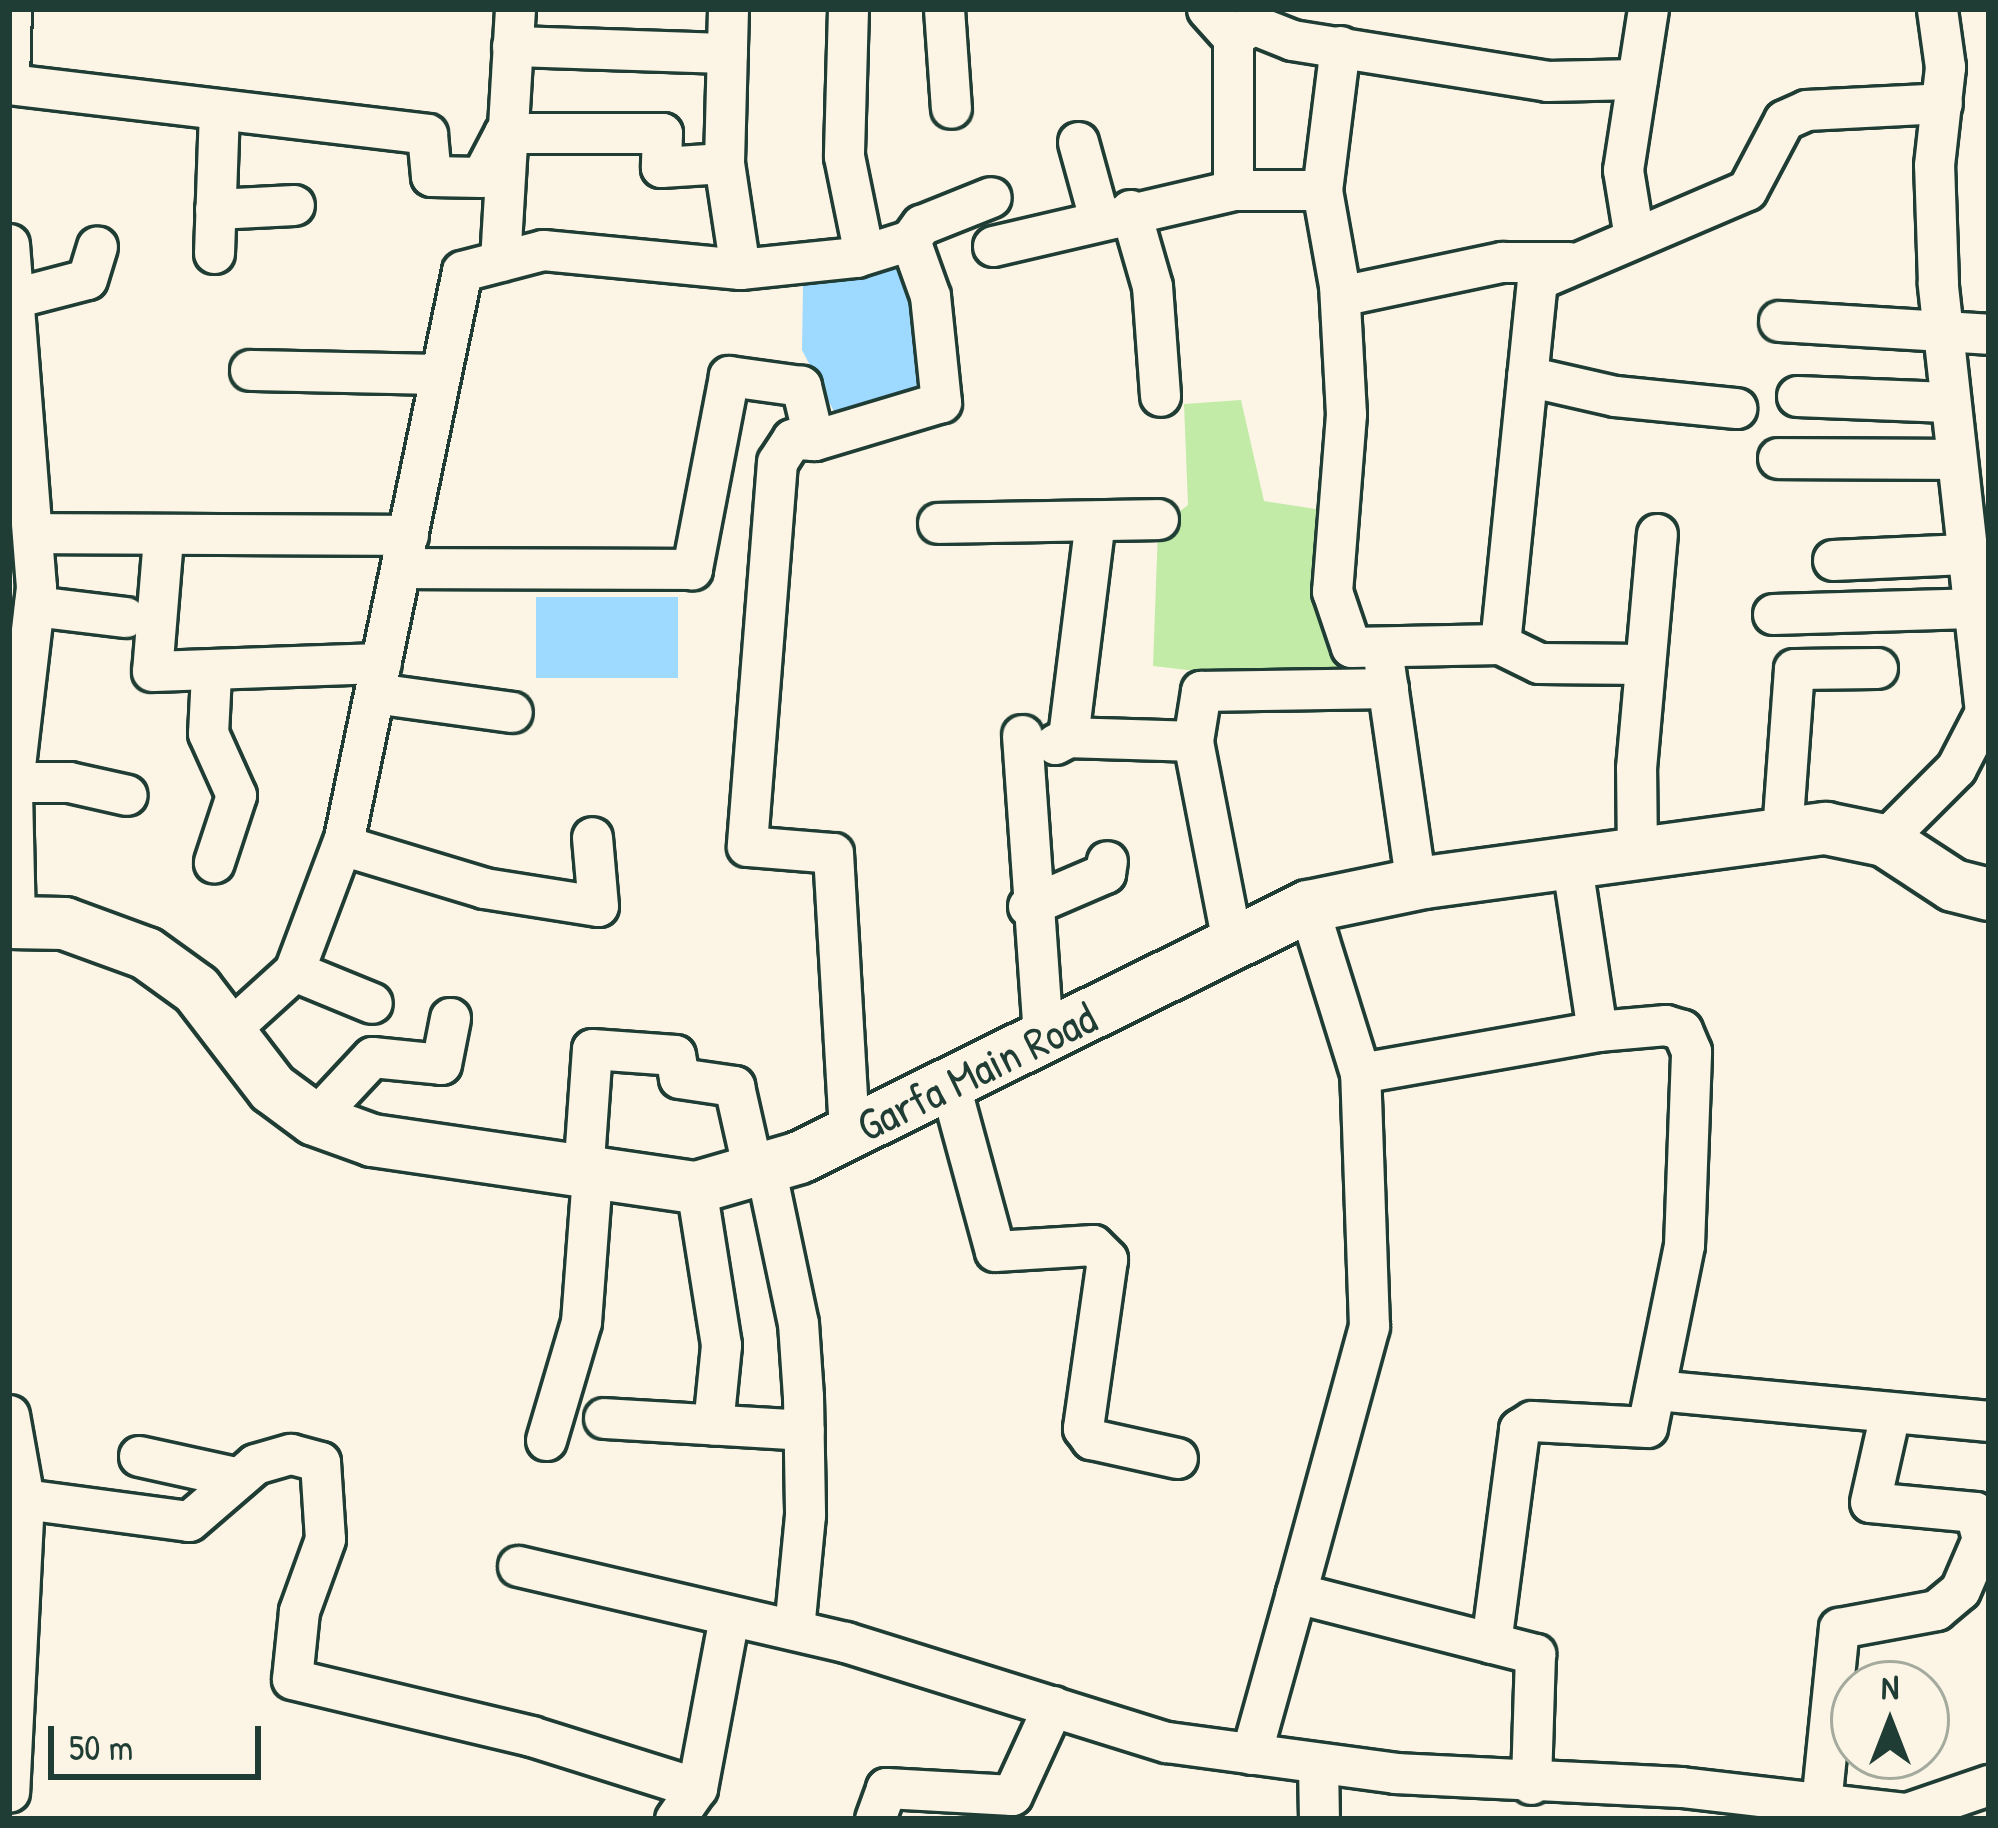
<!DOCTYPE html>
<html>
<head>
<meta charset="utf-8">
<style>
	body { margin:0 }
	#map { position:relative; width:1998px; height:1828px; overflow:hidden; background:#fcf5e5; font-family:"Patrick Hand",sans-serif }
	div>[style] { position:absolute }
	[style*='--x'] { left:calc(var(--x)*1px); top:calc(var(--y)*1px); width:calc(var(--w)*1px); rotate:calc(var(--a)*1deg) }
	.green>* { inset:0; background:#c2eba7 }
	.water>* { inset:0; background:#9ed9ff; transform-origin:0 0 }
	.roads { filter:drop-shadow(3px 0 #1f3d34) drop-shadow(-3px 0 #1f3d34) drop-shadow(0 3px #1f3d34) drop-shadow(0 -3px #1f3d34) }
	.minor>* { height:39px; margin:-19.5px; padding:0 19.5px; transform-origin:19.5px; border-radius:19.5px; background:#fcf5e5 }
	.major>* { height:51px; margin:-25.5px; padding:0 25.5px; transform-origin:25.5px; border-radius:25.5px; background:#fcf5e5 }
	span { translate:-50% -50%; white-space:nowrap; text-align:center; line-height:1.15; -webkit-text-stroke:9px #fcf5e5; paint-order:stroke }
	.street-label { font-size:45px; color:#1f3d34 }
	.frame { position:absolute; inset:0; border:12px solid #1f3d34; pointer-events:none }
	.north { position:absolute; left:1830px; top:1660px; width:120px; height:120px; box-sizing:border-box; background:#fcf5e5; border:3px solid #a4ab9e; border-radius:50%; rotate:0deg; font-size:33px; font-weight:700; line-height:48px; text-align:center; color:#1f3d34 }
	.north::after { content:''; display:block; margin:auto; width:42px; height:54px; background:#1f3d34; clip-path:polygon(50% 0,100% 100%,50% 72%,0 100%) }
	.scale { position:absolute; left:48px; top:1726px; width:213px; height:54px; box-sizing:border-box; border:6px solid #1f3d34; border-top:0; padding-left:15px; font-size:36px; line-height:42px; white-space:nowrap; color:#1f3d34; -webkit-text-stroke:9px #fcf5e5; paint-order:stroke }
</style>
</head>
<body>
<div id="map">
	<div class="green">
		<div style="clip-path:polygon(1241px 400px,1264px 501px,1329px 511px,1378px 679px,1210px 685px,1196px 671px,1153px 666px,1158px 528px,1188px 505px,1184px 404px)"></div>
	</div>
	<div class="water">
		<div style="clip-path:polygon(894px 258px,909px 265px,934px 387px,840px 423px,802px 350px,803px 284px)"></div>
		<div style="left:536px;top:597px;width:142px;height:81px"></div>
	</div>
	<div class="roads">
		<div class="minor">
			<div style="--x:728;--y:9;--w:154;--a:91.5"></div>
			<div style="--x:724;--y:163;--w:107;--a:81.4"></div>
			<div style="--x:848;--y:9;--w:147;--a:91.6"></div>
			<div style="--x:844;--y:156;--w:100;--a:78.5"></div>
			<div style="--x:944;--y:9;--w:99;--a:86"></div>
			<div style="--x:1207;--y:9;--w:39;--a:48"></div>
			<div style="--x:1233;--y:38;--w:152;--a:90"></div>
			<div style="--x:1233;--y:38;--w:24;--a:-36"></div>
			<div style="--x:1252;--y:24;--w:43;--a:21.8"></div>
			<div style="--x:1292;--y:40;--w:258;--a:9.1"></div>
			<div style="--x:1547;--y:81;--w:90;--a:-1.3"></div>
			<div style="--x:512;--y:46;--w:215;--a:1.9"></div>
			<div style="--x:1340;--y:46;--w:145;--a:97.1"></div>
			<div style="--x:1322;--y:190;--w:97;--a:79.9"></div>
			<div style="--x:1339;--y:285;--w:129;--a:86.9"></div>
			<div style="--x:1346;--y:414;--w:178;--a:94.5"></div>
			<div style="--x:1332;--y:591;--w:59;--a:71.3"></div>
			<div style="--x:1351;--y:647;--w:149;--a:-1.2"></div>
			<div style="--x:1500;--y:644;--w:43;--a:26"></div>
			<div style="--x:1539;--y:663;--w:106;--a:0.5"></div>
			<div style="--x:9;--y:79;--w:70;--a:-88.4"></div>
			<div style="--x:9;--y:84;--w:421;--a:6.8"></div>
			<div style="--x:427;--y:134;--w:42;--a:84.6"></div>
			<div style="--x:431;--y:176;--w:50;--a:1.1"></div>
			<div style="--x:481;--y:177;--w:50;--a:-62.4"></div>
			<div style="--x:504;--y:133;--w:158;--a:0"></div>
			<div style="--x:662;--y:133;--w:34;--a:92"></div>
			<div style="--x:661;--y:167;--w:63;--a:-3.6"></div>
			<div style="--x:1078;--y:142;--w:79;--a:74.6"></div>
			<div style="--x:215;--y:209;--w:79;--a:-2.9"></div>
			<div style="--x:1130;--y:210;--w:79;--a:73.9"></div>
			<div style="--x:1152;--y:286;--w:110;--a:85.8"></div>
			<div style="--x:1634;--y:237;--w:68;--a:-99.3"></div>
			<div style="--x:1623;--y:170;--w:163;--a:-81.2"></div>
			<div style="--x:910;--y:240;--w:19;--a:-54"></div>
			<div style="--x:921;--y:225;--w:75;--a:-21.8"></div>
			<div style="--x:9;--y:244;--w:344;--a:85.5"></div>
			<div style="--x:36;--y:587;--w:205;--a:96.7"></div>
			<div style="--x:12;--y:791;--w:130;--a:88.7"></div>
			<div style="--x:993;--y:246;--w:246;--a:-13.1"></div>
			<div style="--x:1233;--y:190;--w:89;--a:0"></div>
			<div style="--x:214;--y:253;--w:141;--a:-88"></div>
			<div style="--x:500;--y:261;--w:252;--a:-86.6"></div>
			<div style="--x:1340;--y:296;--w:166;--a:-11.9"></div>
			<div style="--x:1502;--y:262;--w:66;--a:0"></div>
			<div style="--x:14;--y:298;--w:75;--a:-14.6"></div>
			<div style="--x:87;--y:279;--w:34;--a:-73"></div>
			<div style="--x:1779;--y:321;--w:210;--a:3.5"></div>
			<div style="--x:250;--y:370;--w:190;--a:1.2"></div>
			<div style="--x:1527;--y:376;--w:90;--a:12.8"></div>
			<div style="--x:1615;--y:396;--w:122;--a:5.7"></div>
			<div style="--x:1797;--y:396;--w:150;--a:2.3"></div>
			<div style="--x:814;--y:440;--w:22;--a:-177"></div>
			<div style="--x:792;--y:439;--w:27;--a:123"></div>
			<div style="--x:777;--y:462;--w:385;--a:94.5"></div>
			<div style="--x:747;--y:846;--w:86;--a:4.7"></div>
			<div style="--x:833;--y:853;--w:279;--a:86.7"></div>
			<div style="--x:1778;--y:458;--w:174;--a:0.3"></div>
			<div style="--x:938;--y:523;--w:220;--a:-1"></div>
			<div style="--x:32;--y:533;--w:376;--a:0.3"></div>
			<div style="--x:163;--y:538;--w:133;--a:94.7"></div>
			<div style="--x:152;--y:671;--w:229;--a:-2"></div>
			<div style="--x:1833;--y:560;--w:131;--a:-2.6"></div>
			<div style="--x:34;--y:606;--w:92;--a:6.9"></div>
			<div style="--x:1773;--y:614;--w:198;--a:-1.7"></div>
			<div style="--x:1500;--y:644;--w:366;--a:-84.2"></div>
			<div style="--x:1537;--y:280;--w:228;--a:-23.2"></div>
			<div style="--x:1747;--y:190;--w:79;--a:-62.1"></div>
			<div style="--x:1784;--y:120;--w:24;--a:-24"></div>
			<div style="--x:1806;--y:110;--w:136;--a:-2.9"></div>
			<div style="--x:1384;--y:663;--w:223;--a:81.8"></div>
			<div style="--x:211;--y:674;--w:59;--a:92.9"></div>
			<div style="--x:208;--y:733;--w:68;--a:65.7"></div>
			<div style="--x:236;--y:795;--w:71;--a:108.2"></div>
			<div style="--x:375;--y:693;--w:138;--a:7.9"></div>
			<div style="--x:1022;--y:735;--w:302;--a:86"></div>
			<div style="--x:1068;--y:737;--w:218;--a:-82.9"></div>
			<div style="--x:1055;--y:744;--w:15;--a:-28"></div>
			<div style="--x:1068;--y:737;--w:125;--a:1.8"></div>
			<div style="--x:13;--y:782;--w:56;--a:0"></div>
			<div style="--x:69;--y:782;--w:59;--a:12.6"></div>
			<div style="--x:1782;--y:832;--w:163;--a:-85.8"></div>
			<div style="--x:1794;--y:669;--w:83;--a:-0.7"></div>
			<div style="--x:1884;--y:840;--w:102;--a:-45"></div>
			<div style="--x:1956;--y:768;--w:63;--a:-62.6"></div>
			<div style="--x:1985;--y:712;--w:432;--a:-96.3"></div>
			<div style="--x:1938;--y:283;--w:118;--a:-91.9"></div>
			<div style="--x:1934;--y:165;--w:99;--a:-83.6"></div>
			<div style="--x:1945;--y:67;--w:59;--a:-97.9"></div>
			<div style="--x:342;--y:845;--w:148;--a:16.8"></div>
			<div style="--x:484;--y:888;--w:115;--a:9"></div>
			<div style="--x:598;--y:906;--w:69;--a:-95"></div>
			<div style="--x:1637;--y:857;--w:89;--a:-90.6"></div>
			<div style="--x:1636;--y:768;--w:235;--a:-84.9"></div>
			<div style="--x:1028;--y:906;--w:84;--a:-23.2"></div>
			<div style="--x:1105;--y:873;--w:12;--a:-81"></div>
			<div style="--x:1232;--y:942;--w:205;--a:-101"></div>
			<div style="--x:1193;--y:741;--w:51;--a:-80.9"></div>
			<div style="--x:1201;--y:691;--w:187;--a:-0.9"></div>
			<div style="--x:294;--y:971;--w:84;--a:22.3"></div>
			<div style="--x:230;--y:1029;--w:86;--a:-42.2"></div>
			<div style="--x:294;--y:971;--w:142;--a:-69.4"></div>
			<div style="--x:344;--y:838;--w:579;--a:-78.24"></div>
			<div style="--x:462;--y:271;--w:84;--a:-14.5"></div>
			<div style="--x:543;--y:250;--w:198;--a:5.5"></div>
			<div style="--x:740;--y:269;--w:117;--a:-5.9"></div>
			<div style="--x:856;--y:257;--w:57;--a:-17.5"></div>
			<div style="--x:910;--y:240;--w:59;--a:70.3"></div>
			<div style="--x:930;--y:296;--w:107;--a:84.1"></div>
			<div style="--x:941;--y:402;--w:133;--a:163.3"></div>
			<div style="--x:814;--y:440;--w:56;--a:-103.5"></div>
			<div style="--x:801;--y:386;--w:73;--a:-172.1"></div>
			<div style="--x:729;--y:376;--w:197;--a:100.9"></div>
			<div style="--x:692;--y:569;--w:291;--a:-179.8"></div>
			<div style="--x:1360;--y:1073;--w:241;--a:-10"></div>
			<div style="--x:949;--y:1082;--w:175;--a:74.8"></div>
			<div style="--x:995;--y:1251;--w:98;--a:-3.5"></div>
			<div style="--x:1093;--y:1245;--w:20;--a:45"></div>
			<div style="--x:1107;--y:1259;--w:171;--a:98.1"></div>
			<div style="--x:1083;--y:1428;--w:14;--a:54"></div>
			<div style="--x:1091;--y:1439;--w:88;--a:12.5"></div>
			<div style="--x:314;--y:1119;--w:85;--a:-46.9"></div>
			<div style="--x:372;--y:1057;--w:69;--a:5.8"></div>
			<div style="--x:441;--y:1064;--w:47;--a:-78.9"></div>
			<div style="--x:765;--y:1167;--w:159;--a:78.1"></div>
			<div style="--x:798;--y:1323;--w:73;--a:86.1"></div>
			<div style="--x:803;--y:1396;--w:119;--a:89"></div>
			<div style="--x:805;--y:1515;--w:115;--a:95.5"></div>
			<div style="--x:583;--y:1174;--w:125;--a:-85.9"></div>
			<div style="--x:592;--y:1049;--w:83;--a:4.1"></div>
			<div style="--x:675;--y:1055;--w:23;--a:80"></div>
			<div style="--x:679;--y:1078;--w:56;--a:8.3"></div>
			<div style="--x:734;--y:1086;--w:86;--a:77.3"></div>
			<div style="--x:696;--y:1187;--w:160;--a:81"></div>
			<div style="--x:721;--y:1345;--w:80;--a:95.7"></div>
			<div style="--x:1655;--y:1390;--w:335;--a:5.3"></div>
			<div style="--x:9;--y:1415;--w:85;--a:79.9"></div>
			<div style="--x:24;--y:1499;--w:293;--a:92.9"></div>
			<div style="--x:604;--y:1418;--w:200;--a:3.4"></div>
			<div style="--x:546;--y:1440;--w:123;--a:-73.5"></div>
			<div style="--x:581;--y:1322;--w:147;--a:-85.7"></div>
			<div style="--x:139;--y:1456;--w:102;--a:12.4"></div>
			<div style="--x:24;--y:1499;--w:166;--a:7.6"></div>
			<div style="--x:189;--y:1521;--w:87;--a:-40.8"></div>
			<div style="--x:255;--y:1464;--w:37;--a:-16"></div>
			<div style="--x:291;--y:1454;--w:30;--a:15"></div>
			<div style="--x:320;--y:1462;--w:77;--a:86.3"></div>
			<div style="--x:325;--y:1539;--w:77;--a:109.9"></div>
			<div style="--x:299;--y:1611;--w:68;--a:95.9"></div>
			<div style="--x:292;--y:1679;--w:246;--a:13.4"></div>
			<div style="--x:531;--y:1736;--w:174;--a:17.4"></div>
			<div style="--x:518;--y:1566;--w:336;--a:13.1"></div>
			<div style="--x:845;--y:1642;--w:337;--a:17.3"></div>
			<div style="--x:1167;--y:1742;--w:230;--a:7.7"></div>
			<div style="--x:1395;--y:1773;--w:286;--a:2.8"></div>
			<div style="--x:1681;--y:1787;--w:227;--a:6.6"></div>
			<div style="--x:1907;--y:1813;--w:87;--a:-18.9"></div>
			<div style="--x:1296;--y:1593;--w:277;--a:-74.7"></div>
			<div style="--x:1369;--y:1326;--w:253;--a:-92"></div>
			<div style="--x:1360;--y:1073;--w:175;--a:-107.3"></div>
			<div style="--x:1491;--y:1643;--w:216;--a:-82.5"></div>
			<div style="--x:1519;--y:1429;--w:15;--a:-32"></div>
			<div style="--x:1532;--y:1421;--w:115;--a:3"></div>
			<div style="--x:1647;--y:1427;--w:186;--a:-78.5"></div>
			<div style="--x:1684;--y:1245;--w:194;--a:-87.9"></div>
			<div style="--x:1691;--y:1051;--w:23;--a:-113"></div>
			<div style="--x:1682;--y:1030;--w:17;--a:-163"></div>
			<div style="--x:1666;--y:1025;--w:69;--a:175"></div>
			<div style="--x:1597;--y:1031;--w:168;--a:-98.6"></div>
			<div style="--x:1251;--y:1754;--w:167;--a:-74.4"></div>
			<div style="--x:1296;--y:1593;--w:247;--a:14.3"></div>
			<div style="--x:1535;--y:1654;--w:130;--a:91.8"></div>
			<div style="--x:1318;--y:1763;--w:56;--a:89"></div>
			<div style="--x:1821;--y:1804;--w:177;--a:-84.2"></div>
			<div style="--x:1839;--y:1628;--w:99;--a:-10.5"></div>
			<div style="--x:1936;--y:1610;--w:31;--a:-40"></div>
			<div style="--x:1960;--y:1590;--w:56;--a:-66.7"></div>
			<div style="--x:1982;--y:1539;--w:28;--a:-105"></div>
			<div style="--x:1975;--y:1512;--w:105;--a:-174.6"></div>
			<div style="--x:1870;--y:1502;--w:91;--a:-77.3"></div>
			<div style="--x:675;--y:1819;--w:38;--a:-55"></div>
			<div style="--x:697;--y:1788;--w:174;--a:-79.4"></div>
			<div style="--x:875;--y:1819;--w:33;--a:-70"></div>
			<div style="--x:886;--y:1788;--w:126;--a:3.2"></div>
			<div style="--x:1012;--y:1795;--w:98;--a:-65.3"></div>
		</div>
		<div class="major">
			<div style="--x:9;--y:922;--w:55;--a:1"></div>
			<div style="--x:64;--y:923;--w:87;--a:20.1"></div>
			<div style="--x:146;--y:953;--w:62;--a:35.8"></div>
			<div style="--x:196;--y:989;--w:125;--a:52.5"></div>
			<div style="--x:272;--y:1088;--w:52;--a:36.4"></div>
			<div style="--x:314;--y:1119;--w:62;--a:19.9"></div>
			<div style="--x:372;--y:1140;--w:327;--a:8.3"></div>
			<div style="--x:696;--y:1187;--w:107;--a:-16.2"></div>
			<div style="--x:799;--y:1157;--w:568;--a:-26.25"></div>
			<div style="--x:1308;--y:906;--w:118;--a:-11.7"></div>
			<div style="--x:1424;--y:882;--w:405;--a:-7.7"></div>
			<div style="--x:1825;--y:828;--w:60;--a:11.5"></div>
			<div style="--x:1884;--y:840;--w:82;--a:33.1"></div>
			<div style="--x:1953;--y:885;--w:37;--a:14"></div>
		</div>
	</div>
	<div class="street-label">
		<span style="left:976px;top:1071px;rotate:-26deg">Garfa Main Road</span>
	</div>
	<div class="frame"></div>
	<div class="north">N</div>
	<div class="scale">50 m</div>
</div>
</body>
</html>
